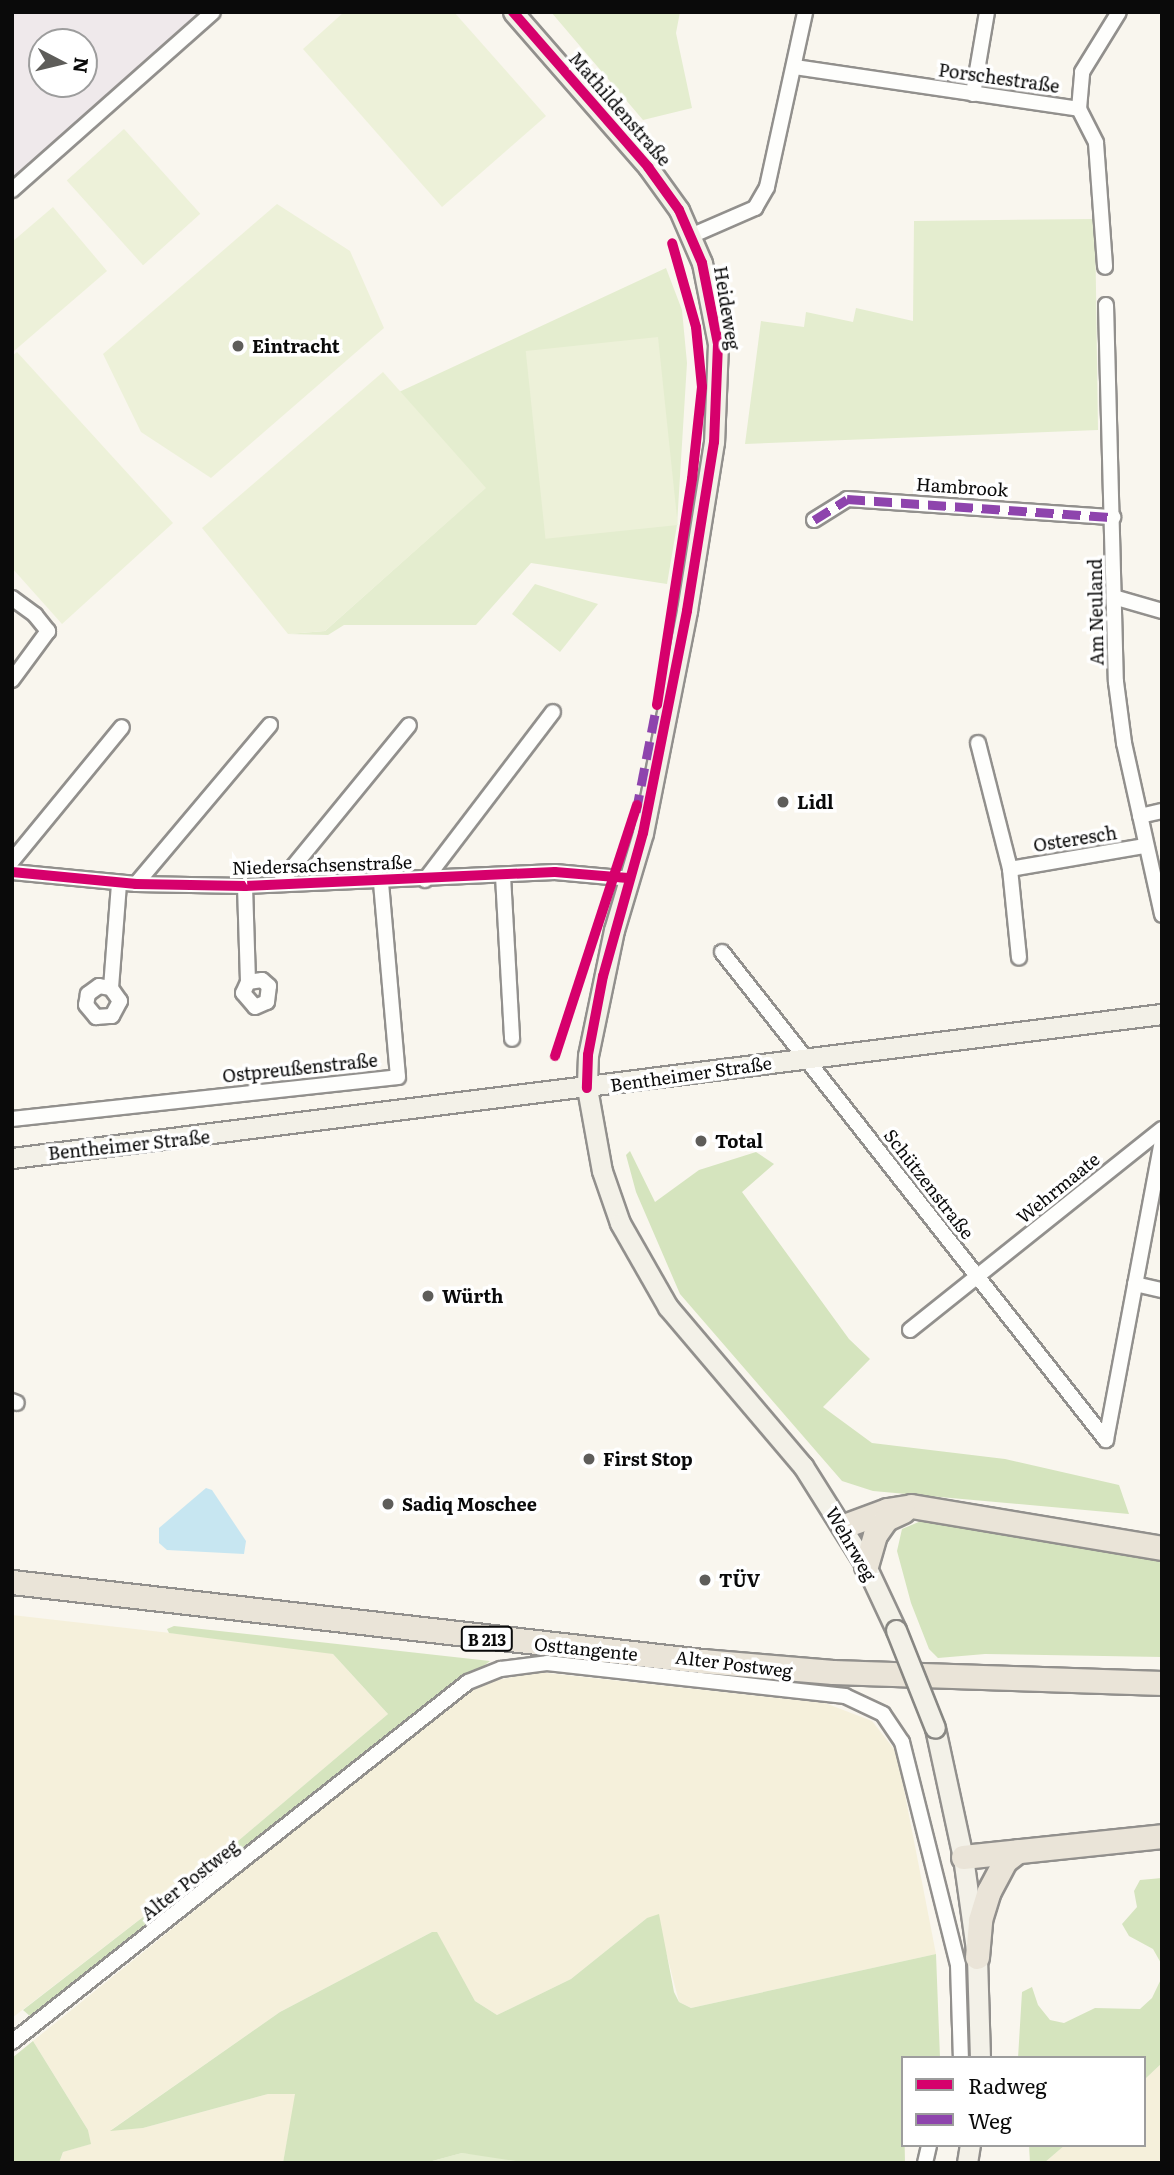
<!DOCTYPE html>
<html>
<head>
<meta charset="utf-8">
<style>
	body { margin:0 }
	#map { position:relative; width:1174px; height:2175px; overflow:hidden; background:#f9f6ee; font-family:Literata,serif }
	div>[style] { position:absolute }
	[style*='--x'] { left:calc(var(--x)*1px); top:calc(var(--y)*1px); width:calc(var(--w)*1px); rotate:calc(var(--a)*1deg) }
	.industrial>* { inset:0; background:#efe9eb }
	.farmland>* { inset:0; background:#f5f0db }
	.green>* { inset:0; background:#e4edcf }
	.forest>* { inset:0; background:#d5e4be }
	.pitch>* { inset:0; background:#edf1d9; transform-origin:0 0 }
	.water>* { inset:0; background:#c7e6f1 }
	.roads { filter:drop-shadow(2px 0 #92908d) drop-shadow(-2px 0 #92908d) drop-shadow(0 2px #92908d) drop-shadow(0 -2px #92908d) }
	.street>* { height:14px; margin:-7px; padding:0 7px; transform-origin:7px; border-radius:7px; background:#fefefc }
	.secondary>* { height:19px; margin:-9.5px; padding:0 9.5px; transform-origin:9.5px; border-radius:9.5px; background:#f3f1e8 }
	.primary>* { height:23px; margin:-11.5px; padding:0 11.5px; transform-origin:11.5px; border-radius:11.5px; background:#eae4d8 }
	.bridges { filter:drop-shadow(2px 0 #888783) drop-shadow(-2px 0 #888783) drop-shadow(0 2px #888783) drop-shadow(0 -2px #888783) }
	.secondary-bridge>* { height:19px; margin:-9.5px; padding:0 9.5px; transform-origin:9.5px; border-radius:9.5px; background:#f3f1e8 }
	.quiet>* { height:9px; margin-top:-4.5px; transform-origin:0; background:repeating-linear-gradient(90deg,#8e44ad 0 18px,transparent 0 27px) }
	.cycleway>* { height:10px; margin:-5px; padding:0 5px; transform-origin:5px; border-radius:5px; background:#d6006c }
	.dots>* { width:19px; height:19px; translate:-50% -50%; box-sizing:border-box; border:4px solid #fff; border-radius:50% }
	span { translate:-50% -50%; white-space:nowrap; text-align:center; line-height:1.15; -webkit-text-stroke:7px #fff; paint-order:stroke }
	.shield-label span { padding:2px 5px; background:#fff; border:2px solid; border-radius:5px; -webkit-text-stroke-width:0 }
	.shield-label { font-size:16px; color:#0a0a0a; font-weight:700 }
	.street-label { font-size:18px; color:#0a0a0a }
	.poi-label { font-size:18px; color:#0a0a0a; font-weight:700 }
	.left { translate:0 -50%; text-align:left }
	.frame { position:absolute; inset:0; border:14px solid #0a0a0a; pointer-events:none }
	.legend { position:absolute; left:901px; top:2056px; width:245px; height:91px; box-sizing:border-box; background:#fff; border:2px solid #9d9d9d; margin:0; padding:9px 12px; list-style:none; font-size:21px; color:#0a0a0a }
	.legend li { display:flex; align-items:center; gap:14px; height:35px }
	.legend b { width:35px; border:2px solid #9d9d9d }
	.north { position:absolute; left:28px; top:28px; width:70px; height:70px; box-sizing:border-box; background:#fff; border:2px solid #9d9d9d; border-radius:50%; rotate:97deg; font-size:19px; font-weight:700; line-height:28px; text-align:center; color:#0a0a0a }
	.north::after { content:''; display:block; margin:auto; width:24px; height:32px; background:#5e5d5a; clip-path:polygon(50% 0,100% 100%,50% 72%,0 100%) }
</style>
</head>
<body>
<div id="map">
	<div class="industrial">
		<div style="clip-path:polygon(evenodd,12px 12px,201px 12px,12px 191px,12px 12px,42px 42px,84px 42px,84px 84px,42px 84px,42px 42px)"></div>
	</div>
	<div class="farmland">
		<div style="clip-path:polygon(12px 1615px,319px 1650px,333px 1654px,388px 1714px,205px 1869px,12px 2018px)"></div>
		<div style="clip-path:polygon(537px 1672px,825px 1703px,872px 1721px,894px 1749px,901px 1774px,936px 1954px,691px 2008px,679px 2002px,666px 1952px,647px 1918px,571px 1979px,497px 2015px,475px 2001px,437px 1933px,432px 1932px,280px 2012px,111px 2130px,143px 2128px,268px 2094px,296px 2094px,283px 2163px,59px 2163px,63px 2152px,90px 2144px,88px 2130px,33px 2041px,457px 1699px,483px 1683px)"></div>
		<div style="clip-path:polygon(1162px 2063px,1162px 2163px,1044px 2163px,1065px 2145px,1144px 2145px,1144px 2080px)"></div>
	</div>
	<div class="green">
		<div style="clip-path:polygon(551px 12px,680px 12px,676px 33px,692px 108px,643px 120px)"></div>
		<div style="clip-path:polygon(1095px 219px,1098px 430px,745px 444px,761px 321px,804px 327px,806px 312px,853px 322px,856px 308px,913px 321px,914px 221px)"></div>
		<div style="clip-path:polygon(666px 268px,682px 310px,687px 363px,677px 525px,667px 584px,531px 563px,476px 625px,344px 625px,328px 635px,288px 634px,325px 631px,485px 488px,399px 392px)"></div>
		<div style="clip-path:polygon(535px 584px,598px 604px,560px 652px,512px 614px)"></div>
		<div style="clip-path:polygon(462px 2153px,505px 2157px,529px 2163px,425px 2163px)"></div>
	</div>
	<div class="forest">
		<div style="clip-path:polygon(630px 1151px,655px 1202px,699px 1170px,756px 1152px,774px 1164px,742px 1192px,849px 1339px,870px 1359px,823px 1407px,872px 1443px,1005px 1459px,1119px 1485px,1129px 1514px,873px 1491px,842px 1481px,680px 1294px,636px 1192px,626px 1155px)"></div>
		<div style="clip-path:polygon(921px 1521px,1155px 1558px,1162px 1563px,1162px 1657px,985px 1654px,938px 1658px,929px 1649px,911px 1603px,897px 1551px,902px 1529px)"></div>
		<div style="clip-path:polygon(174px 1626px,490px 1661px,31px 2017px,23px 2010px,205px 1869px,388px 1714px,333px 1654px,169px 1633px,167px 1629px)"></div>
		<div style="clip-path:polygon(1162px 1878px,1162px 1965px,1153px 1949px,1129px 1936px,1122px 1924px,1137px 1907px,1134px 1891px,1140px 1880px)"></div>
		<div style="clip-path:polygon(659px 1914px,674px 1992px,679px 2002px,691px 2008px,936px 1954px,940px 2058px,903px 2058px,905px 2163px,529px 2163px,462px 2153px,425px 2163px,283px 2163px,295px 2094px,268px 2094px,143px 2128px,110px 2131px,280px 2012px,432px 1932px,437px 1932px,475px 2001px,497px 2015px,571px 1979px,647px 1918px)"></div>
		<div style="clip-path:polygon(1162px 1977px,1162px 2063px,1144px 2080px,1144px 2058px,1018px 2058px,1022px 1992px,1032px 1987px,1038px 2005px,1050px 2020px,1064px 2023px,1095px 2008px,1140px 2009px,1152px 1998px)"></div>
		<div style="clip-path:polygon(33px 2041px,88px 2130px,91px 2144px,63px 2152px,59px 2163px,12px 2163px,12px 2058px)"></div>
		<div style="clip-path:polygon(1029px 2145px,1065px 2145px,1044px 2163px,1030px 2163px)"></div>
	</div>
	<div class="pitch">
		<div style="clip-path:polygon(344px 12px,454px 12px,546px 116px,442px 207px,303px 49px)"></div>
		<div style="left:124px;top:129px;width:114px;height:77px;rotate:48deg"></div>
		<div style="clip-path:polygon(277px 204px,350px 251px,384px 328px,211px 478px,141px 432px,103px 354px)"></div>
		<div style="clip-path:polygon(53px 207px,107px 271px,14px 351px,12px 242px)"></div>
		<div style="left:658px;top:337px;width:189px;height:133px;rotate:84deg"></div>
		<div style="clip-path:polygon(17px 352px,173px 523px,62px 624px,12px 568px,12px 356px)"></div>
		<div style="clip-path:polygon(383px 372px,486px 488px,325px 631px,288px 634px,202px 528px)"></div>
	</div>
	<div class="water">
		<div style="clip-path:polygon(206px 1488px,212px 1490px,246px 1541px,244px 1554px,167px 1550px,159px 1543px,159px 1528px)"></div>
	</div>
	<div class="roads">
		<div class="street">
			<div style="--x:795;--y:67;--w:287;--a:8.4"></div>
			<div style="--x:1079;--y:109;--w:38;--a:63"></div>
			<div style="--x:1096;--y:143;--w:124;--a:85.8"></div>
			<div style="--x:973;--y:94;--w:83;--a:-80.3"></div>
			<div style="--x:1079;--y:109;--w:37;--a:-85"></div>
			<div style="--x:1082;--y:72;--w:70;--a:-58.3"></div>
			<div style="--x:12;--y:190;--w:268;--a:-41.5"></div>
			<div style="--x:693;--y:235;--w:68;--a:-23.5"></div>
			<div style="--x:755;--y:208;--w:24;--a:-60"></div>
			<div style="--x:767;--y:187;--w:179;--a:-77.7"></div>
			<div style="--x:1106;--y:305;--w:377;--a:88.5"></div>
			<div style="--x:1116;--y:682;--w:62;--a:82.5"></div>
			<div style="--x:1124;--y:743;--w:176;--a:77.5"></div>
			<div style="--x:814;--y:520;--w:39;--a:-32"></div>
			<div style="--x:847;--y:499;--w:267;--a:3.9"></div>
			<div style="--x:12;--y:598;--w:29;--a:36"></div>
			<div style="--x:35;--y:615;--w:21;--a:51"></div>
			<div style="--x:48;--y:631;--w:61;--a:126.3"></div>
			<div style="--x:1117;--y:598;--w:47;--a:16.1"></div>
			<div style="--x:978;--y:743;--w:130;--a:75.7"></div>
			<div style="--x:1010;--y:869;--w:137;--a:-9.7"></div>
			<div style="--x:1140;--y:816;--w:23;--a:-13"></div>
			<div style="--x:12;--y:861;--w:173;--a:-50.6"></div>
			<div style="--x:1010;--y:869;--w:89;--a:84.2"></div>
			<div style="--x:12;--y:872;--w:125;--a:5.5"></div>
			<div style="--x:136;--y:884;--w:109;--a:1.1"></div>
			<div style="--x:245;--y:886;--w:310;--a:-2.6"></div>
			<div style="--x:555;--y:872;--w:77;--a:5.2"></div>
			<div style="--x:503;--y:876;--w:163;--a:86.8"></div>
			<div style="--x:425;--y:880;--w:211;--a:-52.7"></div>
			<div style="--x:136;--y:884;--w:208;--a:-49.9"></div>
			<div style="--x:279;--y:884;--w:205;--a:-50.7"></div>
			<div style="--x:245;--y:886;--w:96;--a:88.2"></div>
			<div style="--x:248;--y:982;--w:12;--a:114"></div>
			<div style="--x:243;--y:993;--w:18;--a:49"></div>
			<div style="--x:255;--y:1007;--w:13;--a:-23"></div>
			<div style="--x:267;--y:1002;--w:16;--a:-83"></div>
			<div style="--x:269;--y:986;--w:9;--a:-139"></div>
			<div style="--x:262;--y:980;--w:14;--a:172"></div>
			<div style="--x:722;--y:952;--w:621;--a:51.8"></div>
			<div style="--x:111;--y:988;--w:12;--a:-171"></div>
			<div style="--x:99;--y:986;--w:14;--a:144"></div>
			<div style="--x:88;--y:994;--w:11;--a:100"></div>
			<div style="--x:86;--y:1005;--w:16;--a:50"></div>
			<div style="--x:96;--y:1017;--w:16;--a:-4"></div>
			<div style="--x:112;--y:1016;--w:17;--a:-62"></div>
			<div style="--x:120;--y:1001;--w:16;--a:-125"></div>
			<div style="--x:111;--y:988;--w:105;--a:-85.6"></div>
			<div style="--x:12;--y:1119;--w:388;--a:-6.2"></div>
			<div style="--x:398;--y:1077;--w:195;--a:-95"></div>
			<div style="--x:1135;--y:1284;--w:28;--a:13"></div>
			<div style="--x:910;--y:1330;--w:322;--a:-38.6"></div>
			<div style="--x:12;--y:1401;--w:5;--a:22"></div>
			<div style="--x:1106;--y:1440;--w:303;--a:-79.4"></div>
			<div style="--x:12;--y:2042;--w:581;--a:-38.29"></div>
			<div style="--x:468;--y:1682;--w:35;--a:-22"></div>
			<div style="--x:501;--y:1669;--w:46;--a:-7.4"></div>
			<div style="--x:547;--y:1663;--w:300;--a:6.3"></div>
			<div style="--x:845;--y:1696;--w:42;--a:25.3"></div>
			<div style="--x:883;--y:1714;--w:34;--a:56"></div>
			<div style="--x:902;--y:1742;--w:230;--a:75.9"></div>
			<div style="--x:958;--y:1965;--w:93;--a:88.2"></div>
			<div style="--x:925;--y:2163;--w:18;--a:-77"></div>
		</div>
		<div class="secondary">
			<div style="--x:513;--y:12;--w:206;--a:48.9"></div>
			<div style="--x:648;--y:167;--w:53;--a:54.2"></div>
			<div style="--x:679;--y:210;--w:58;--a:66.5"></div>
			<div style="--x:702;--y:263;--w:83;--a:78.8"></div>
			<div style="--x:718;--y:344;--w:98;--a:92.3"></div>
			<div style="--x:714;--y:442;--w:171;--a:99.1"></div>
			<div style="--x:687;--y:611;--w:226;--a:101.2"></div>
			<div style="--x:643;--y:833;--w:101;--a:106.6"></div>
			<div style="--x:614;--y:930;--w:128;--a:101.7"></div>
			<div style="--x:588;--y:1055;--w:33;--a:92"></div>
			<div style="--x:587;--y:1088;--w:84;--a:79.8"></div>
			<div style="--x:602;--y:1171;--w:55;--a:70.9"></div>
			<div style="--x:620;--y:1223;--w:97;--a:60.3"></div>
			<div style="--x:668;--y:1307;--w:209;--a:49.7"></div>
			<div style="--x:803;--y:1466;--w:118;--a:57.8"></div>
			<div style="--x:866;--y:1566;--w:71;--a:64.9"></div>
			<div style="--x:12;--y:1158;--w:1159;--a:-7.14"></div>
			<div style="--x:935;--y:1728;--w:132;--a:77.8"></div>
			<div style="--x:963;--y:1857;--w:101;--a:82"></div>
			<div style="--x:977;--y:1957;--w:101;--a:88.3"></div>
			<div style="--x:967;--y:2163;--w:18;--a:-81"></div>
		</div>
		<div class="primary">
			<div style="--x:844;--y:1526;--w:46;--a:-20.4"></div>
			<div style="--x:887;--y:1510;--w:24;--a:-9"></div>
			<div style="--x:911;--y:1506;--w:254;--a:9.5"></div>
			<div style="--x:866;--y:1566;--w:32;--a:-74"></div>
			<div style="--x:875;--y:1535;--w:19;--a:-55"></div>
			<div style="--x:886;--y:1519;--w:19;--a:-25"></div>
			<div style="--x:12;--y:1582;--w:695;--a:6.53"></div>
			<div style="--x:702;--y:1661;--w:131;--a:4.8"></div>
			<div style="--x:833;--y:1672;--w:329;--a:1.9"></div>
			<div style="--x:963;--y:1857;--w:200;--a:-6"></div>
			<div style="--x:977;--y:1957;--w:37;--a:-85"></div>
			<div style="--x:980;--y:1920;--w:30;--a:-73"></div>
			<div style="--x:989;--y:1891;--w:34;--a:-62"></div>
			<div style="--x:1005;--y:1861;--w:16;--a:-38"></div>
		</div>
	</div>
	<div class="bridges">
		<div class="secondary-bridge">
			<div style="--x:896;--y:1630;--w:105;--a:68.3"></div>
		</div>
	</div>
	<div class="quiet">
		<div style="--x:814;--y:520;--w:39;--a:-32"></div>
		<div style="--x:847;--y:499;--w:267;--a:3.9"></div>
		<div style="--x:636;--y:812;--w:115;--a:-79"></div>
	</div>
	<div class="cycleway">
		<div style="--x:513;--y:12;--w:206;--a:48.9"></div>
		<div style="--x:648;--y:167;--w:53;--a:54.2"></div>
		<div style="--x:679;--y:210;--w:58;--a:66.5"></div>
		<div style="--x:702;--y:263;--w:83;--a:78.8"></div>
		<div style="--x:718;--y:344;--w:98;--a:92.3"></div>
		<div style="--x:714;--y:442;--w:171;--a:99.1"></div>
		<div style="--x:687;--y:611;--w:226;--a:101.2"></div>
		<div style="--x:643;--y:833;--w:148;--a:105.6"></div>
		<div style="--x:603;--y:976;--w:80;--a:100.8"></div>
		<div style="--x:588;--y:1055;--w:33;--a:92"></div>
		<div style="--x:657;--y:705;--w:229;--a:-81.2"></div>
		<div style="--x:692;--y:479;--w:93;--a:-83.8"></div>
		<div style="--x:702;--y:387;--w:60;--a:-95.7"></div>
		<div style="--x:696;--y:327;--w:87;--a:-105.9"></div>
		<div style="--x:12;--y:872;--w:125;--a:5.5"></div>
		<div style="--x:136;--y:884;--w:109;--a:1.1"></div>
		<div style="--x:245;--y:886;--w:310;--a:-2.6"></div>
		<div style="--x:555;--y:872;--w:73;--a:4.7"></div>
		<div style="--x:555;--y:1056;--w:264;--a:-71.9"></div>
	</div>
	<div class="dots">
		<div style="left:238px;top:346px;background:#5e5d5a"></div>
		<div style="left:783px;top:802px;background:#5e5d5a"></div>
		<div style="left:701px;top:1141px;background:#5e5d5a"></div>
		<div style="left:428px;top:1296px;background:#5e5d5a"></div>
		<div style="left:589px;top:1459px;background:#5e5d5a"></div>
		<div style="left:388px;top:1504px;background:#5e5d5a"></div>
		<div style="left:705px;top:1580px;background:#5e5d5a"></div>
	</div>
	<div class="shield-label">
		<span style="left:487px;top:1639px">B 213</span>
	</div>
	<div class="street-label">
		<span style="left:999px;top:78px;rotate:8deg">Porschestraße</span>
		<span style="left:620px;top:109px;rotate:49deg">Mathildenstraße</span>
		<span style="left:727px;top:308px;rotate:81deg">Heideweg</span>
		<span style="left:962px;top:487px;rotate:4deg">Hambrook</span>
		<span style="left:1096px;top:612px;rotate:-91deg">Am Neuland</span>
		<span style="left:1075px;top:839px;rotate:-9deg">Osteresch</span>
		<span style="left:322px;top:865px;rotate:-2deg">Niedersachsenstraße</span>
		<span style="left:300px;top:1068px;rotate:-6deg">Ostpreußenstraße</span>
		<span style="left:691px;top:1074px;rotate:-8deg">Bentheimer Straße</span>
		<span style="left:129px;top:1145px;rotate:-6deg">Bentheimer Straße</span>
		<span style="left:929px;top:1184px;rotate:52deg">Schützenstraße</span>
		<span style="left:1058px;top:1188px;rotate:-39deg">Wehrmaate</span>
		<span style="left:851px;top:1544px;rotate:60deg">Wehrweg</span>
		<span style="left:586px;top:1649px;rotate:6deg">Osttangente</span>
		<span style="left:734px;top:1664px;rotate:7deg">Alter Postweg</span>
		<span style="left:190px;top:1880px;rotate:-38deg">Alter Postweg</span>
	</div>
	<div class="poi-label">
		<span class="left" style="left:252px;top:346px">Eintracht</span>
		<span class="left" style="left:797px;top:802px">Lidl</span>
		<span class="left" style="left:715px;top:1141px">Total</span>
		<span class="left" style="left:442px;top:1296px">Würth</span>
		<span class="left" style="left:603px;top:1459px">First Stop</span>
		<span class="left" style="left:402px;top:1504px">Sadiq Moschee</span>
		<span class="left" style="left:719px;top:1580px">TÜV</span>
	</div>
	<div class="frame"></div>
	<ul class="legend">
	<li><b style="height:9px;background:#d6006c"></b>Radweg</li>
	<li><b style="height:9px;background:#8e44ad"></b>Weg</li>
	</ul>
	<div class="north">N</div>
</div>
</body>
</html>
